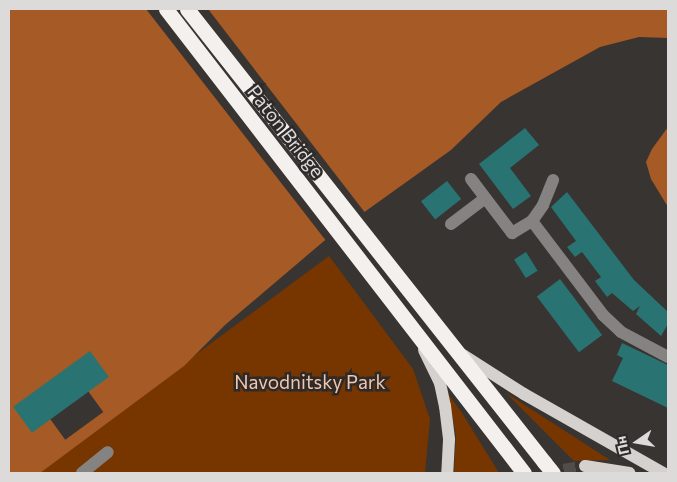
<!DOCTYPE html>
<html>
<head>
<meta charset="utf-8">
<style>
	body { margin:0 }
	#map { position:relative; width:677px; height:482px; overflow:hidden; background:#383432; font-family:Commissioner,sans-serif }
	div>[style] { position:absolute }
	[style*='--x'] { left:calc(var(--x)*1px); top:calc(var(--y)*1px); width:calc(var(--w)*1px); rotate:calc(var(--a)*1deg) }
	.green>* { inset:0; background:#773600 }
	.water>* { inset:0; background:#a65a25 }
	.pier>* { inset:0; background:#383432; transform-origin:0 0 }
	.building>* { inset:0; background:#297373; transform-origin:0 0 }
	.major-tunnel>* { height:12px; margin-top:-6px; transform-origin:0; background:repeating-linear-gradient(90deg,#514d4b 0 12px,transparent 0 18px) }
	.minor>* { height:12px; margin:-6px; padding:0 6px; transform-origin:6px; border-radius:6px; background:#858382 }
	.major>* { height:12px; margin:-6px; padding:0 6px; transform-origin:6px; border-radius:6px; background:#d5d1cf }
	.highway>* { height:15px; margin:-7.5px; padding:0 7.5px; transform-origin:7.5px; border-radius:7.5px; background:#f4f0ed }
	.highway-bridge>* { height:15px; margin:-7.5px; padding:0 7.5px; transform-origin:7.5px; border-radius:7.5px; background:#f4f0ed }
	span { translate:-50% -50%; white-space:nowrap; text-align:center; line-height:1.15; -webkit-text-stroke:5px #2e2a29; paint-order:stroke }
	.street-label { font-size:19px; color:#dddbda }
	.park-label { font-size:19px; color:#f1c6ad }
	.frame { position:absolute; inset:0; border:10px solid #dddbda; pointer-events:none }
	.north { position:absolute; left:612px; top:417px; width:50px; height:50px; -webkit-text-stroke:4px #2e2a29; paint-order:stroke; rotate:257deg; font-size:14px; font-weight:700; line-height:20px; text-align:center; color:#dddbda }
	.north::after { content:''; display:block; margin:auto; width:18px; height:22px; background:#dddbda; clip-path:polygon(50% 0,100% 100%,50% 72%,0 100%) }
</style>
</head>
<body>
<div id="map">
	<div class="green">
		<div style="clip-path:polygon(329px 256px,413px 369px,430px 419px,425px 473px,36px 473px)"></div>
		<div style="clip-path:polygon(506px 393px,610px 460px,574px 461px)"></div>
		<div style="clip-path:polygon(448px 394px,462px 413px,499px 473px,454px 473px,456px 436px)"></div>
	</div>
	<div class="water">
		<div style="clip-path:polygon(9px 9px,668px 9px,668px 38px,639px 37px,600px 47px,501px 102px,451px 150px,324px 241px,225px 325px,184px 366px,40px 473px,9px 473px)"></div>
		<div style="clip-path:polygon(668px 127px,668px 207px,651px 179px,646px 162px,652px 149px)"></div>
	</div>
	<div class="pier">
		<div style="clip-path:polygon(146px 9px,208px 9px,366px 214px,327px 242px)"></div>
		<div style="left:88px;top:391px;width:26px;height:47px;rotate:54deg"></div>
	</div>
	<div class="building">
		<div style="clip-path:polygon(525px 128px,539px 145px,510px 168px,531px 196px,513px 209px,479px 164px)"></div>
		<div style="left:447px;top:181px;width:23px;height:33px;rotate:52deg"></div>
		<div style="clip-path:polygon(567px 192px,634px 280px,668px 312px,668px 324px,661px 336px,636px 314px,640px 306px,633px 311px,612px 293px,607px 297px,595px 281px,601px 277px,582px 252px,575px 257px,567px 247px,576px 241px,551px 207px)"></div>
		<div style="left:526px;top:252px;width:22px;height:14px;rotate:58deg"></div>
		<div style="left:560px;top:279px;width:70px;height:29px;rotate:53deg"></div>
		<div style="clip-path:polygon(622px 343px,668px 365px,668px 408px,612px 381px,623px 358px,617px 355px)"></div>
		<div style="left:90px;top:351px;width:32px;height:95px;rotate:54deg"></div>
	</div>
	<div class="major-tunnel">
		<div style="--x:546;--y:473;--w:40;--a:-10"></div>
	</div>
	<div class="minor">
		<div style="--x:471;--y:179;--w:68;--a:52.8"></div>
		<div style="--x:512;--y:233;--w:23;--a:-31"></div>
		<div style="--x:532;--y:221;--w:19;--a:-55"></div>
		<div style="--x:543;--y:205;--w:27;--a:-68"></div>
		<div style="--x:532;--y:221;--w:118;--a:52.9"></div>
		<div style="--x:603;--y:315;--w:25;--a:43"></div>
		<div style="--x:621;--y:332;--w:53;--a:28"></div>
		<div style="--x:451;--y:224;--w:41;--a:-37.1"></div>
		<div style="--x:82;--y:473;--w:33;--a:-39"></div>
	</div>
	<div class="major">
		<div style="--x:424;--y:350;--w:37;--a:64"></div>
		<div style="--x:440;--y:383;--w:24;--a:78"></div>
		<div style="--x:445;--y:406;--w:34;--a:83"></div>
		<div style="--x:449;--y:440;--w:33;--a:93"></div>
		<div style="--x:463;--y:355;--w:72;--a:32.6"></div>
		<div style="--x:524;--y:394;--w:160;--a:29.6"></div>
		<div style="--x:585;--y:466;--w:45;--a:9"></div>
	</div>
	<div class="highway">
		<div style="--x:166;--y:9;--w:586;--a:52.35"></div>
		<div style="--x:187;--y:9;--w:577;--a:51.76"></div>
	</div>
	<div class="highway-bridge">
		<div style="--x:544;--y:462;--w:14;--a:51"></div>
	</div>
	<div class="street-label">
		<span style="left:286px;top:131px;rotate:52deg">Paton Bridge</span>
	</div>
	<div class="park-label">
		<span style="left:310px;top:382px">Navodnitsky Park</span>
	</div>
	<div class="frame"></div>
	<div class="north">Пн</div>
</div>
</body>
</html>
